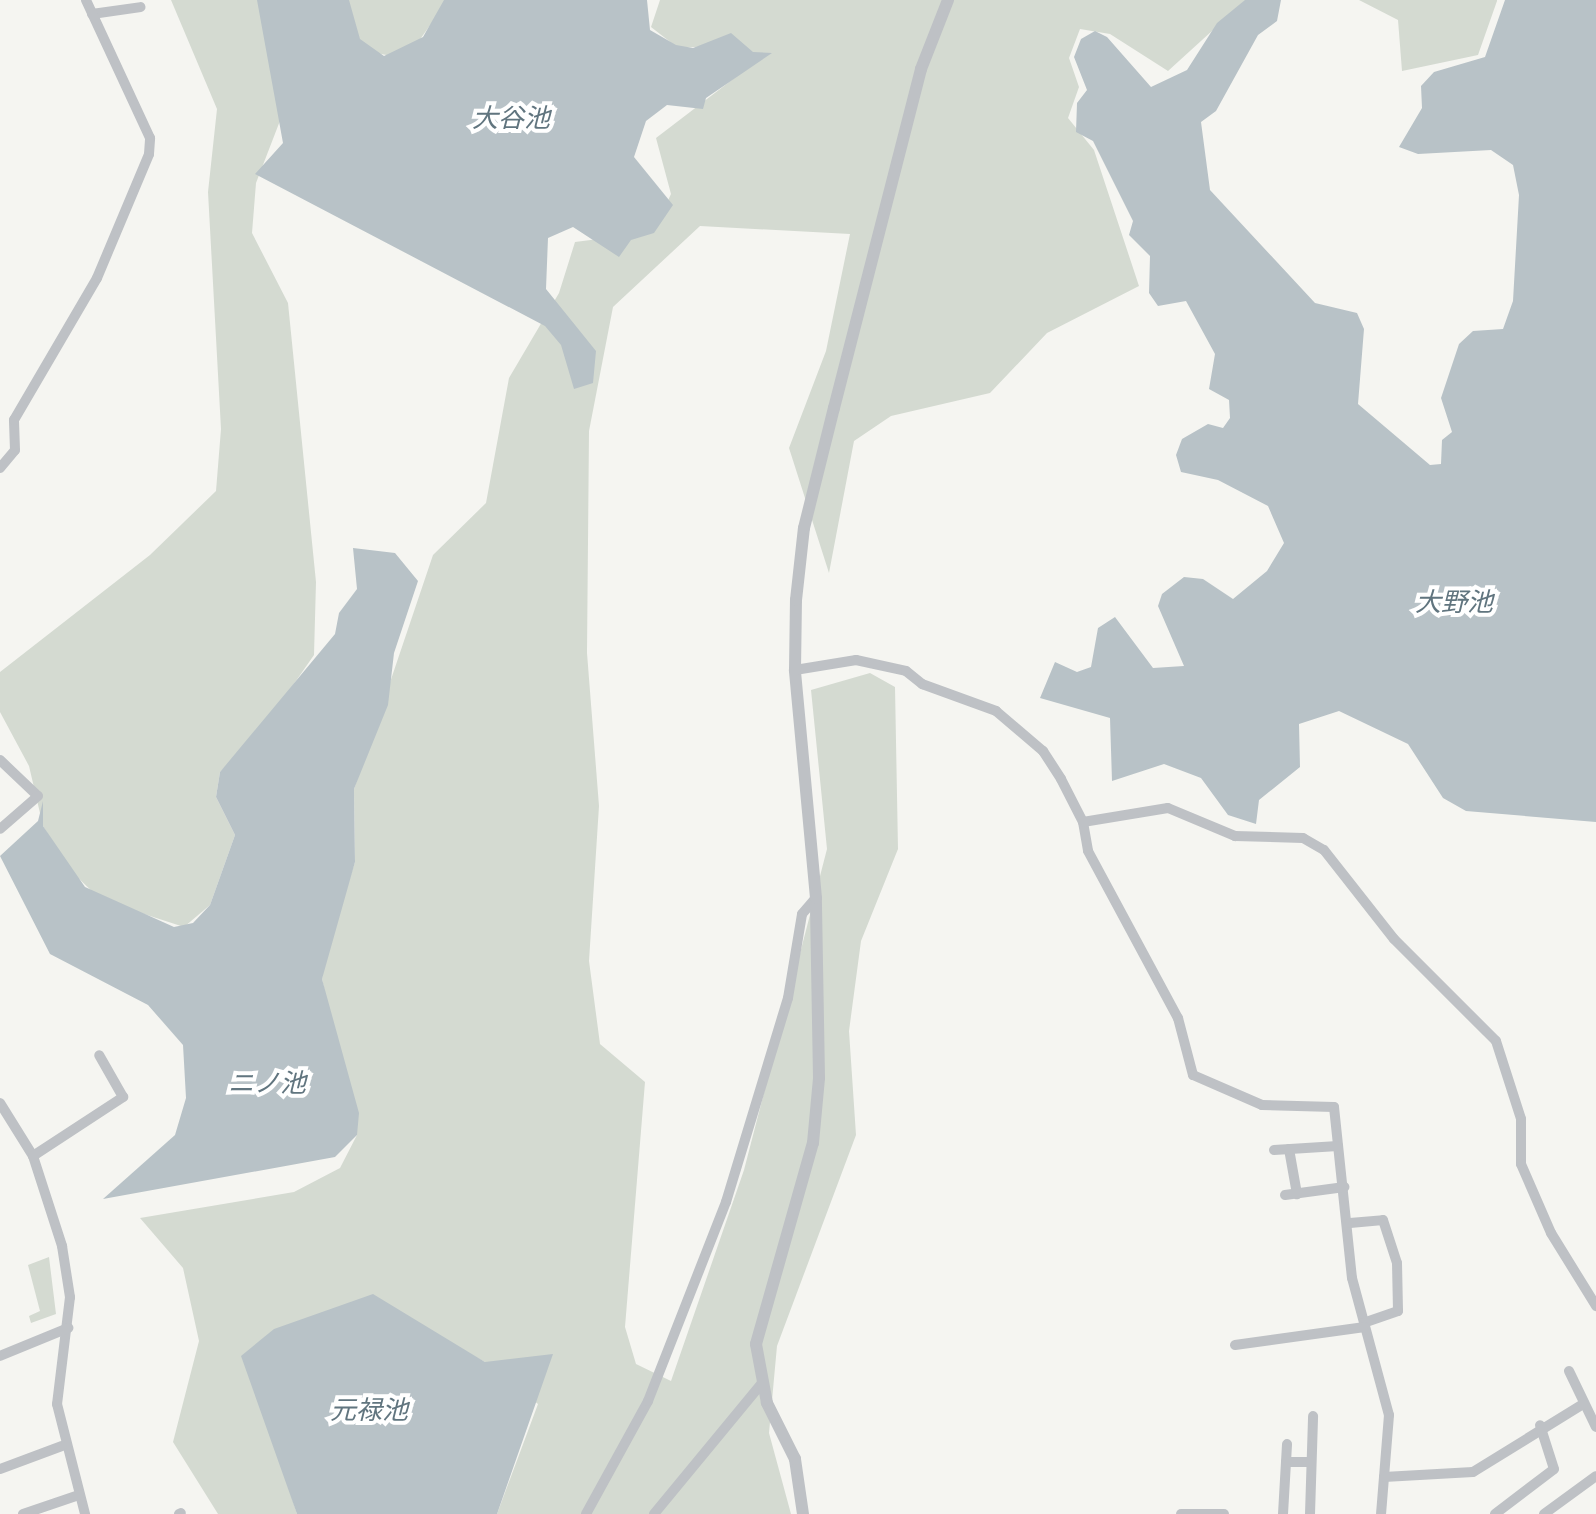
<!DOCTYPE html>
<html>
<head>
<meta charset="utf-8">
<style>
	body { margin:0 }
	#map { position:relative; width:1596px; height:1514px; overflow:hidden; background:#f5f5f1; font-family:"Sofia Sans Condensed","Noto Sans JP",sans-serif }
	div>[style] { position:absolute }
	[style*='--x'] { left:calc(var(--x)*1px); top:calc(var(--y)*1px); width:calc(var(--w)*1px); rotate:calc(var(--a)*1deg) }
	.green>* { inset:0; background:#d4dad1 }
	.water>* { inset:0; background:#b8c2c7 }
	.minor>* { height:10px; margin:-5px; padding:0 5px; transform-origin:5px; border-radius:5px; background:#bec1c5 }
	.tertiary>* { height:12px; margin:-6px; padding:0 6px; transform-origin:6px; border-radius:6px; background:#bec1c5 }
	span { translate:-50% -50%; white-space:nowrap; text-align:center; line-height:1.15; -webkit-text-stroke:8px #fff; paint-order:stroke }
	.water-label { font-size:26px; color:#61757f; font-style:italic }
</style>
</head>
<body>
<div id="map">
	<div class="green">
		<div style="clip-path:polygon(171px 0,259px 0,283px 113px,256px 183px,252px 233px,288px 303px,316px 582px,314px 655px,261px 731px,220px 772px,216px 797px,235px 835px,210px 905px,184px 927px,101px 900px,69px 869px,43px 826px,29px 766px,0 712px,0 672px,150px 555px,216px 491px,221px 429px,208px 192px,217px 109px)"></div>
		<div style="clip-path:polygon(347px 0,448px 0,406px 59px,362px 50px)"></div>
		<div style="clip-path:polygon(660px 0,1246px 0,1168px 71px,1110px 34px,1080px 29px,1069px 58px,1079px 87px,1068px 118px,1094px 150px,1139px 286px,1047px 333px,990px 393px,891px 416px,854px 441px,829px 573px,789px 448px,826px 351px,850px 234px,700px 226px,613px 307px,589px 431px,587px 653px,599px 806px,589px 961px,600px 1044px,645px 1082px,625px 1327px,636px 1364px,671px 1381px,744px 1170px,827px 849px,811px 690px,870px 673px,895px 687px,898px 849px,861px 941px,849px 1031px,856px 1135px,777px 1346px,769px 1433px,791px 1514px,497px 1514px,538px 1404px,485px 1362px,431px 1333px,279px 1457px,297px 1514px,218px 1514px,173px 1442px,199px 1341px,183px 1268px,140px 1218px,294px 1192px,340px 1168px,357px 1135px,322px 979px,325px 952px,355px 862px,354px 789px,433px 555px,486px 503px,509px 378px,559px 293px,575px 242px,653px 232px,671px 194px,656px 138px,741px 73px,729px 45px,678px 48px,651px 27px)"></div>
		<div style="clip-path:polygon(1359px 0,1497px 0,1497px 1px,1478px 55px,1402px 71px,1398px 20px)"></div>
		<div style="clip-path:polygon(49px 1257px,56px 1314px,31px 1323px,29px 1316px,40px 1311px,28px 1265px)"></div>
	</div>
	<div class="water">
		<div style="clip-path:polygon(257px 0,349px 0,360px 39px,384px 56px,423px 37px,444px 0,647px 0,650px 30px,676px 45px,693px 48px,731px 33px,753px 52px,772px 53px,706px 98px,703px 109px,667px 105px,646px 121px,634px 157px,673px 205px,654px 233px,631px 240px,619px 257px,573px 227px,548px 238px,546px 289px,596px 351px,593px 383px,574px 389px,561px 345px,545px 326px,255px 174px,283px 143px)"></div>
		<div style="clip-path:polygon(1245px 0,1281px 0,1277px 21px,1258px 35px,1216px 111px,1201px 122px,1210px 190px,1315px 303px,1357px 313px,1364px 329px,1358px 404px,1430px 465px,1441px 464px,1442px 440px,1452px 432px,1441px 398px,1459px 344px,1473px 331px,1503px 329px,1513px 301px,1519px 195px,1513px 165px,1491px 150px,1418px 154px,1399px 147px,1422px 108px,1421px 86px,1434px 72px,1485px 57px,1505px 0,1596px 0,1596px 822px,1466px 811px,1443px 798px,1408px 744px,1339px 711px,1299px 724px,1300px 767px,1259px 800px,1256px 824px,1228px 815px,1201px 778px,1164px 764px,1112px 781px,1110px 718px,1040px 698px,1055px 662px,1077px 672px,1091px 667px,1098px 628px,1115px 617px,1153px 668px,1184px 666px,1158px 606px,1162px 594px,1184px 577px,1203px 579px,1233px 599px,1267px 571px,1284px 543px,1268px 506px,1218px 480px,1181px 472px,1176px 455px,1182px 439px,1208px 424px,1223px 428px,1230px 418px,1229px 400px,1209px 389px,1215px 354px,1186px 301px,1158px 306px,1149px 293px,1150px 256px,1129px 235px,1133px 221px,1093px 141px,1076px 132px,1077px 103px,1087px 90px,1074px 57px,1081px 39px,1095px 31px,1107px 37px,1151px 87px,1187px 70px,1217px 23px)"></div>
		<div style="clip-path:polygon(353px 548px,395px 553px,418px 581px,394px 653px,388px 705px,354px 789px,355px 862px,322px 979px,359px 1113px,357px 1135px,335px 1157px,103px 1199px,175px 1135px,186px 1098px,183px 1045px,148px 1005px,50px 954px,0 856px,38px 821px,43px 801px,43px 826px,85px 887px,174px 927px,193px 923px,210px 905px,235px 835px,216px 797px,220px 772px,335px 634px,339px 613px,357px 589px)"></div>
		<div style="clip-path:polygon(373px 1294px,485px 1362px,553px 1354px,497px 1514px,297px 1514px,241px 1356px,274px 1329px)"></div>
	</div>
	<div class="minor">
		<div style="--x:92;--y:14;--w:49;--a:-8.1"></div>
		<div style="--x:0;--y:468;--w:23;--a:-50"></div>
		<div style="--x:15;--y:450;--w:30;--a:-92"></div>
		<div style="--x:14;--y:420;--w:164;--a:-59.7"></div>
		<div style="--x:97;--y:278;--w:134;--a:-67.2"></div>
		<div style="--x:149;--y:154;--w:16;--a:-86"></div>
		<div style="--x:150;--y:138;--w:152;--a:-114.9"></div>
		<div style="--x:795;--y:670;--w:62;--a:-9.3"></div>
		<div style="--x:856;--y:660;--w:51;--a:12.4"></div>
		<div style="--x:906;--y:671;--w:21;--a:39"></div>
		<div style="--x:922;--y:684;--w:79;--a:20"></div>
		<div style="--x:996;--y:711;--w:62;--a:40.4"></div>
		<div style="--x:1043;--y:751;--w:33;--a:57"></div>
		<div style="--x:1061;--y:779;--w:48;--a:62.9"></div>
		<div style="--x:1083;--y:822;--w:29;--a:80"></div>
		<div style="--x:1088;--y:851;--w:190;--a:61.7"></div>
		<div style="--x:1178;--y:1018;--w:59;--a:75.3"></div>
		<div style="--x:1193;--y:1075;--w:75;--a:23.5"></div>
		<div style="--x:1262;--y:1105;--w:72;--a:1.6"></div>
		<div style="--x:1334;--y:1107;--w:172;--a:84"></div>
		<div style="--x:1352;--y:1278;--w:142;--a:74.9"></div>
		<div style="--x:1389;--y:1415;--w:99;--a:94.6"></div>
		<div style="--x:0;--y:760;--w:52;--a:43.5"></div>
		<div style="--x:38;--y:796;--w:50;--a:139"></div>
		<div style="--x:1083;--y:822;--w:86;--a:-9.4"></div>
		<div style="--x:1168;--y:808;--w:73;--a:22.7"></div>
		<div style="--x:1235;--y:836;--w:68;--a:1.7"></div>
		<div style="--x:1303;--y:838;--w:24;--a:30"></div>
		<div style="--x:1324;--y:850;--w:113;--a:51.8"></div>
		<div style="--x:1394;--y:939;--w:144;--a:45"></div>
		<div style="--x:1496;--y:1041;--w:82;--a:72.2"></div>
		<div style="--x:1521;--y:1119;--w:45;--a:90"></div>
		<div style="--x:1521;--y:1164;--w:75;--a:66.5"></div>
		<div style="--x:1551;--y:1233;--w:86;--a:58.3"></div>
		<div style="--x:0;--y:1103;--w:62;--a:58.1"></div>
		<div style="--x:33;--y:1156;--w:95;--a:72.1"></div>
		<div style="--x:62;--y:1246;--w:52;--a:81.1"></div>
		<div style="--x:70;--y:1297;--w:108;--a:96.9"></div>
		<div style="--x:57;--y:1404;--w:114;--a:75.7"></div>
		<div style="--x:1289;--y:1149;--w:46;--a:79.9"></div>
		<div style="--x:1274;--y:1150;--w:64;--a:-3.6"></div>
		<div style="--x:33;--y:1156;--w:108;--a:-33.2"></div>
		<div style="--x:123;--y:1097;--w:48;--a:-119.7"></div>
		<div style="--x:1285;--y:1195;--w:60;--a:-7.7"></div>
		<div style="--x:1350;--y:1223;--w:33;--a:-5"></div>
		<div style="--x:1383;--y:1220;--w:45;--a:72"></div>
		<div style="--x:1397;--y:1263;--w:48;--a:88.8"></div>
		<div style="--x:1398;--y:1311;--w:36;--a:161"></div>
		<div style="--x:1235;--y:1345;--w:131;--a:-7.9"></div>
		<div style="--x:0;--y:1356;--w:74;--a:-22.4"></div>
		<div style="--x:1569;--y:1371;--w:62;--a:64.3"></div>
		<div style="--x:1286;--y:1462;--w:25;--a:0"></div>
		<div style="--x:0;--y:1469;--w:66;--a:-20.4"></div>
		<div style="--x:1384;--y:1477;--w:89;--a:-3.2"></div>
		<div style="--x:1473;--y:1472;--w:129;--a:-31.7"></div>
		<div style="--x:23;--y:1514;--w:59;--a:-18.7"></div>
		<div style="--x:179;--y:1514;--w:2;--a:-27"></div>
		<div style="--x:586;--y:1514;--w:129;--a:-61.2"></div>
		<div style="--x:648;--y:1401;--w:214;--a:-68.6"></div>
		<div style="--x:726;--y:1202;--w:213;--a:-73.1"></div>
		<div style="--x:788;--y:998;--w:85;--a:-80.5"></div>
		<div style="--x:802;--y:914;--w:21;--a:-49"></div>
		<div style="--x:654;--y:1514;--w:168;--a:-50.5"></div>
		<div style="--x:1181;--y:1514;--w:43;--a:0"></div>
		<div style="--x:1283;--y:1514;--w:70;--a:-86.7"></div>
		<div style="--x:1310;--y:1514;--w:98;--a:-88.2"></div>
		<div style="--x:1495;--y:1514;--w:74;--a:-37.3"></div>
		<div style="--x:1554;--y:1469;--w:46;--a:-107.7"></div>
		<div style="--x:1544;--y:1514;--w:64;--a:-36.2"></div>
	</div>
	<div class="tertiary">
		<div style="--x:803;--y:1514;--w:56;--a:-98.3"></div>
		<div style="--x:795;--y:1459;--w:63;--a:-116.6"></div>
		<div style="--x:767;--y:1403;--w:60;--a:-100.6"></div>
		<div style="--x:756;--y:1344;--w:209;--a:-74.2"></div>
		<div style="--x:813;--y:1143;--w:65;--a:-84.7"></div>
		<div style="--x:819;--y:1078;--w:180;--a:-91"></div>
		<div style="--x:816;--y:898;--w:229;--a:-95.3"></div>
		<div style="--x:795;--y:670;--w:70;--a:-89.2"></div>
		<div style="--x:796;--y:600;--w:72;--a:-83.7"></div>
		<div style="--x:804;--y:528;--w:124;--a:-76"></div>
		<div style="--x:834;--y:408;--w:350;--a:-75.6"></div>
		<div style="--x:921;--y:69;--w:74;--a:-68.6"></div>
	</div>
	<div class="water-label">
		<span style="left:511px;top:120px">大谷池</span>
		<span style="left:1454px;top:604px">大野池</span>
		<span style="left:267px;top:1085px">ニノ池</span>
		<span style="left:369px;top:1412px">元禄池</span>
	</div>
</div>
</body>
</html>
